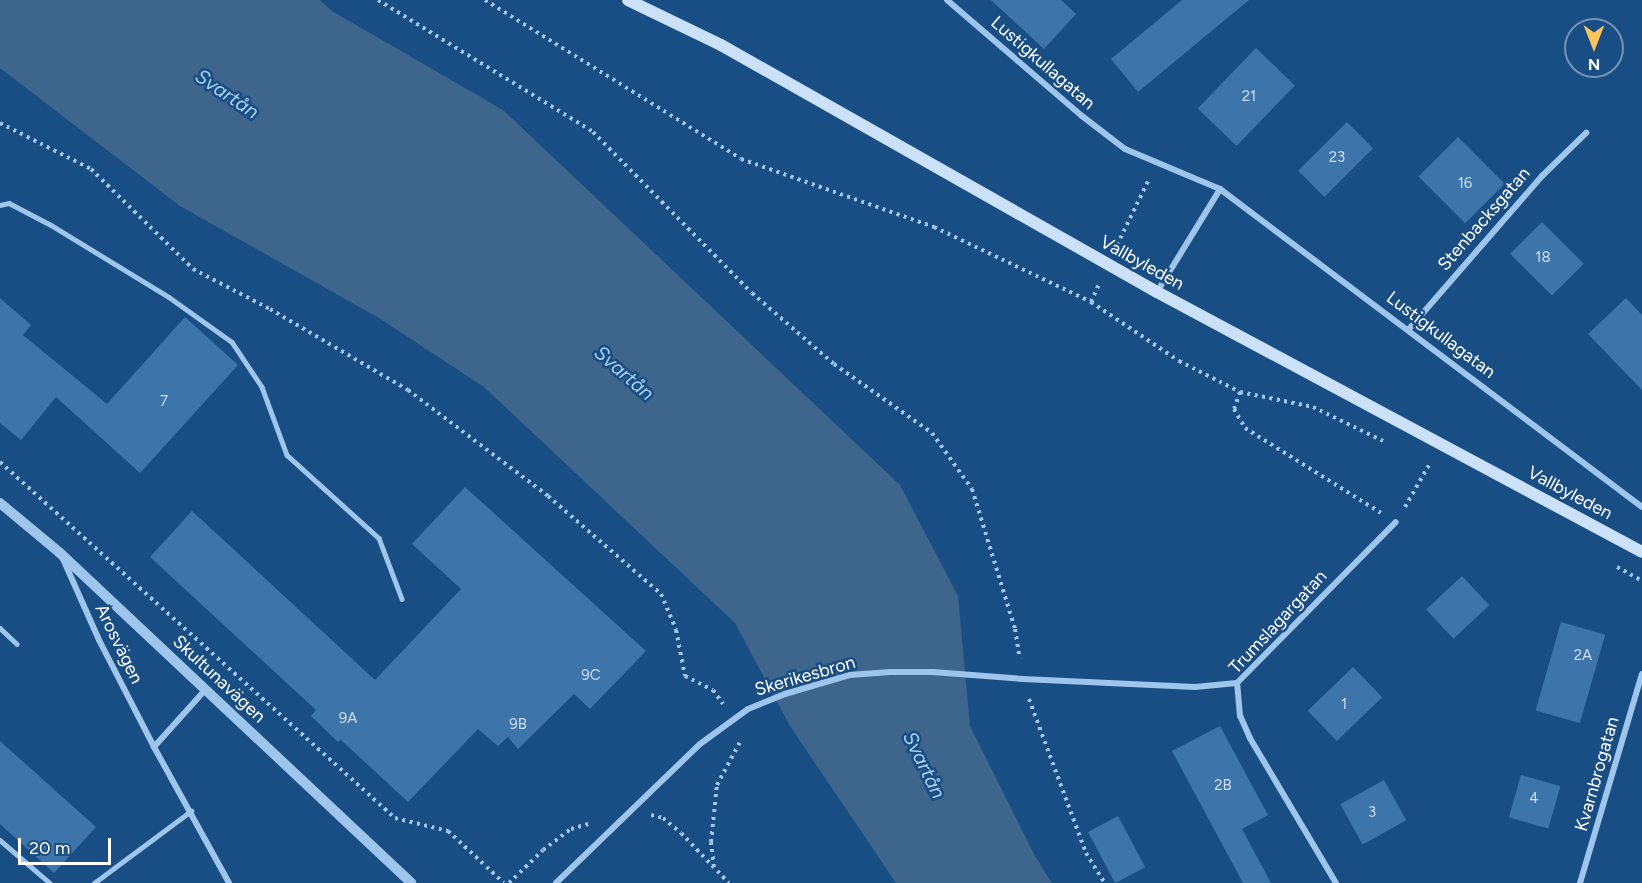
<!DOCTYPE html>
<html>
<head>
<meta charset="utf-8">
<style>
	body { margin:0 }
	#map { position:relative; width:1642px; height:883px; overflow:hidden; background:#194e84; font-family:Figtree,sans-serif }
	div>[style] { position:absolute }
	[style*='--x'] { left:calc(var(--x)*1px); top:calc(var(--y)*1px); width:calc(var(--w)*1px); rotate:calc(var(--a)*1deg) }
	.water>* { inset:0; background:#3e668d }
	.building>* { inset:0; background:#3d75ab; transform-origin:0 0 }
	.path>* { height:4px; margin-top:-2px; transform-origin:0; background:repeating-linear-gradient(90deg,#9ec6ec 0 3px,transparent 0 7.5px) }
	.service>* { height:4.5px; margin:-2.25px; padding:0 2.25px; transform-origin:2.25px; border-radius:2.25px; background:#9ec6ec }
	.minor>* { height:6px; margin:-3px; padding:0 3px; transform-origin:3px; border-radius:3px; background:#9ec6ec }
	.tertiary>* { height:10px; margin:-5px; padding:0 5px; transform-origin:5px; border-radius:5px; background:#9ec6ec }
	.secondary>* { height:12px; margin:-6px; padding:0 6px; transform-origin:6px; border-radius:6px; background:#cae1f9 }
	span { translate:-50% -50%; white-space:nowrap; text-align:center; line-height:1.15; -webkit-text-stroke:5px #194e84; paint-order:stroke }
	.number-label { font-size:15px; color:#cedcea }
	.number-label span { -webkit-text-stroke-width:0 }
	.street-label { font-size:18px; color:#fff }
	.water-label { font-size:20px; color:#a9d0f3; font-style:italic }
	.north { position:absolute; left:1564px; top:18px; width:60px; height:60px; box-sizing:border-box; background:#194e84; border:2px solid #7595b5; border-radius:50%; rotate:180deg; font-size:16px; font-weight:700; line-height:24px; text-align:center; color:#fff }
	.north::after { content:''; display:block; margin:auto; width:21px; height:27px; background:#ffc459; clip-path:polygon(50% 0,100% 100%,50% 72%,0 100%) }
	.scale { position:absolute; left:18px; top:838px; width:93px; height:27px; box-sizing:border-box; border:3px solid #fff; border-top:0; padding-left:8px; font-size:18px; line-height:21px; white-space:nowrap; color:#fff; -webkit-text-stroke:4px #194e84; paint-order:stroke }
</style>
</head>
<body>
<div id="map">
	<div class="water">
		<div style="clip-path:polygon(0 0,320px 0,332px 11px,503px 110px,900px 485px,958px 596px,970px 726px,1035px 856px,1052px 883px,896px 883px,790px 726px,735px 623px,484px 387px,379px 318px,180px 206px,0 68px)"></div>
	</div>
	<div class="building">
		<div style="clip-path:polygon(991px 0,1061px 0,1076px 14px,1044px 49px)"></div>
		<div style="clip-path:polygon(1182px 0,1249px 0,1138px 92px,1111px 59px)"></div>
		<div style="left:1256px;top:48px;width:54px;height:84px;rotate:44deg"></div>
		<div style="left:1347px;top:122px;width:37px;height:69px;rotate:45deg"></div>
		<div style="left:1458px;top:137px;width:66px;height:56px;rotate:45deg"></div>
		<div style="left:1542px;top:222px;width:59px;height:45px;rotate:45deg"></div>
		<div style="clip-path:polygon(0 298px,31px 325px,23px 335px,107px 404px,185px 317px,238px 365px,140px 473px,56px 397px,21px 440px,0 423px)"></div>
		<div style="clip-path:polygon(1626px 298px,1642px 315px,1642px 390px,1588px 334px)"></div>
		<div style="clip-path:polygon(465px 487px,646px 651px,590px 709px,574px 694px,518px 749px,508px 737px,498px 746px,478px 729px,408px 802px,341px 740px,338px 742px,311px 716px,316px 710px,150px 557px,192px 511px,375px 680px,461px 589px,412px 544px)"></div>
		<div style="left:1462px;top:576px;width:40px;height:49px;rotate:47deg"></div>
		<div style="left:1561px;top:622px;width:46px;height:92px;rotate:16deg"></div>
		<div style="left:1353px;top:667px;width:42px;height:63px;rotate:46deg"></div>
		<div style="clip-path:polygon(1220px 726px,1268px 815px,1242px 829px,1271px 883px,1243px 883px,1172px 751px)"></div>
		<div style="clip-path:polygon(0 741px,96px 827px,54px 873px,0 824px)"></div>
		<div style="left:1521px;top:775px;width:41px;height:44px;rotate:16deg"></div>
		<div style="left:1384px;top:780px;width:46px;height:50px;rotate:61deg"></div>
		<div style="left:1118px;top:816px;width:58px;height:34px;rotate:62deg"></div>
	</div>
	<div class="path">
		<div style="--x:378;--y:0;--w:252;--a:31.5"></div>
		<div style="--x:593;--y:132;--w:226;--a:45.4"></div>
		<div style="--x:752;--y:293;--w:108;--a:40.9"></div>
		<div style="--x:834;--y:364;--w:120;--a:35.1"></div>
		<div style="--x:932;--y:433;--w:69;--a:54.5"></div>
		<div style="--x:972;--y:489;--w:146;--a:72.9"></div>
		<div style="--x:1015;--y:629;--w:30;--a:81"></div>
		<div style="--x:485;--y:0;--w:301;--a:31.8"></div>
		<div style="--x:741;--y:159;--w:205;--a:19.4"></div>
		<div style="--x:934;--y:227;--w:174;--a:25.5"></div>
		<div style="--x:1091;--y:302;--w:106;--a:33.8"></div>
		<div style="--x:1179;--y:361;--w:68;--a:26.9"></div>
		<div style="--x:1240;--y:392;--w:75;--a:11.6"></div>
		<div style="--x:1313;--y:407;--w:78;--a:25.9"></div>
		<div style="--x:0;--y:123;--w:102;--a:26.8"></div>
		<div style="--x:91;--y:169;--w:143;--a:44.4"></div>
		<div style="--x:193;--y:269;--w:87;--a:27.5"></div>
		<div style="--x:270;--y:309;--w:160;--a:30.4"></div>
		<div style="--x:408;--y:390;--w:176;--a:37.1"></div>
		<div style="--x:548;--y:496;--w:150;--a:40.9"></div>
		<div style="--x:661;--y:594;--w:39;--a:67"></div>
		<div style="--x:676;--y:630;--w:47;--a:78.9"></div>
		<div style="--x:685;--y:676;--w:31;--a:27"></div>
		<div style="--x:713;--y:690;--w:17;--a:54"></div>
		<div style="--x:1117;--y:245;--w:73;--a:-64.1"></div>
		<div style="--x:1091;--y:302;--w:20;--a:-66"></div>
		<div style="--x:1240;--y:392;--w:18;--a:109"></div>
		<div style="--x:1234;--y:409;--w:22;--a:60"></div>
		<div style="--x:1245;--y:428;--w:160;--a:32"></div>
		<div style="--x:0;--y:462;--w:532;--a:42.03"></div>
		<div style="--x:395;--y:818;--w:55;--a:13.8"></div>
		<div style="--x:448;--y:831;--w:76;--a:42.9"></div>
		<div style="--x:1405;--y:507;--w:48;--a:-60.3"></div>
		<div style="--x:1617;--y:567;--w:29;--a:29"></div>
		<div style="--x:1029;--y:699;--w:164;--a:69.7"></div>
		<div style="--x:1086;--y:853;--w:36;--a:58"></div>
		<div style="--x:651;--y:815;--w:12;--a:14"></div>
		<div style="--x:663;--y:818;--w:23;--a:40"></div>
		<div style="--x:681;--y:833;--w:69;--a:46.2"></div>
		<div style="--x:714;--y:867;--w:25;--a:-97"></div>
		<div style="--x:711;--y:842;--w:57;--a:-84"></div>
		<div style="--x:717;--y:785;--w:51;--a:-61.9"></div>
		<div style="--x:509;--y:883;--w:47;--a:-44.1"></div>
		<div style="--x:543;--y:850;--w:35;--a:-37"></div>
		<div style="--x:571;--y:829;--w:18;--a:-16"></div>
	</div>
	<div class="service">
		<div style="--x:0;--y:205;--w:9;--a:-13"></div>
		<div style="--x:9;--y:203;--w:47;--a:27.6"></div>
		<div style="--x:51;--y:225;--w:138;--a:31.4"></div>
		<div style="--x:169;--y:297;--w:77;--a:35.5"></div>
		<div style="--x:232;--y:342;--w:54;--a:56.3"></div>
		<div style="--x:262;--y:387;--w:72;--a:69.8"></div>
		<div style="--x:287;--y:455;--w:124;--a:42.1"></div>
		<div style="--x:379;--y:538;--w:65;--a:69.3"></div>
		<div style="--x:0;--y:628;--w:23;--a:43"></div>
		<div style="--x:0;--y:840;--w:66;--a:40.7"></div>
		<div style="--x:94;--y:883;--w:121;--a:-36.6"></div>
	</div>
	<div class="minor">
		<div style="--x:947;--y:0;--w:178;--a:40.7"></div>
		<div style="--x:1082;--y:116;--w:54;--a:37.5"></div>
		<div style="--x:1125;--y:149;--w:103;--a:22.8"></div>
		<div style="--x:1220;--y:189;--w:528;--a:37"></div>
		<div style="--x:1157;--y:292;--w:121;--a:-58.5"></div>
		<div style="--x:1409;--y:329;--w:203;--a:-49"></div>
		<div style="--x:1542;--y:176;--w:62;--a:-44.3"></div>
		<div style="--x:63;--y:559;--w:89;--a:66"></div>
		<div style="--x:99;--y:640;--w:120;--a:62.8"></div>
		<div style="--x:206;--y:689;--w:78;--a:131.9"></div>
		<div style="--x:154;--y:747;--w:155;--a:61.1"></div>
		<div style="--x:556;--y:883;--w:200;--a:-44"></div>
		<div style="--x:700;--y:744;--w:59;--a:-36.1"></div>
		<div style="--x:748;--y:709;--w:40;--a:-22"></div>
		<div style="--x:785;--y:694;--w:68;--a:-16.3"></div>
		<div style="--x:850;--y:675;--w:40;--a:-4.3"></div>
		<div style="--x:890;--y:672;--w:43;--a:0"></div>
		<div style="--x:933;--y:672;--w:90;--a:4.4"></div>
		<div style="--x:1023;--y:679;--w:172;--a:2.7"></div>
		<div style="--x:1195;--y:687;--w:42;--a:-5.4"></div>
		<div style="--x:1336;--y:883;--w:169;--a:-120.7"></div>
		<div style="--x:1250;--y:738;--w:24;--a:-114"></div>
		<div style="--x:1240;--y:716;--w:33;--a:-95"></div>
		<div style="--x:1237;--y:683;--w:226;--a:-45.4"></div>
		<div style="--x:1580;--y:883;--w:218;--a:-73.5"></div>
	</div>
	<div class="tertiary">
		<div style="--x:0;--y:503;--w:78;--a:39.8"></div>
		<div style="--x:60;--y:553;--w:482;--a:43.2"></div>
	</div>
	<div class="secondary">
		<div style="--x:628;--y:0;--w:103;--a:25.8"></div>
		<div style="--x:721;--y:45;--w:501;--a:29.53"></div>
		<div style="--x:1157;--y:292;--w:550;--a:28.19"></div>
	</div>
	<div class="number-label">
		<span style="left:1249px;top:97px">21</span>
		<span style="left:1337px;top:158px">23</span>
		<span style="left:1465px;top:184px">16</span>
		<span style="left:1543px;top:258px">18</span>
		<span style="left:164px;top:402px">7</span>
		<span style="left:1583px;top:656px">2A</span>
		<span style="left:591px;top:676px">9C</span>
		<span style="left:1344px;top:705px">1</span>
		<span style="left:348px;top:719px">9A</span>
		<span style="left:518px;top:725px">9B</span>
		<span style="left:1223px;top:786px">2B</span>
		<span style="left:1534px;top:799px">4</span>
		<span style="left:1372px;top:813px">3</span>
	</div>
	<div class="street-label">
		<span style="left:1043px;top:63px;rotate:41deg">Lustigkullagatan</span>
		<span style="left:1484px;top:219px;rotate:-49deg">Stenbacksgatan</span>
		<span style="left:1142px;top:263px;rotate:29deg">Vallbyleden</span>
		<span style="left:1441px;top:335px;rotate:37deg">Lustigkullagatan</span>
		<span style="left:1570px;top:493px;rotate:28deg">Vallbyleden</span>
		<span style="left:1278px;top:622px;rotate:-47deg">Trumslagargatan</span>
		<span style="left:119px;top:644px;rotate:64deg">Arosvägen</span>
		<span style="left:805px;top:676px;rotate:-16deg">Skerikesbron</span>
		<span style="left:219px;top:679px;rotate:43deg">Skultunavägen</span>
		<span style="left:1597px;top:774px;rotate:-74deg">Kvarnbrogatan</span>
	</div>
	<div class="water-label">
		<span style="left:227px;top:94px;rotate:34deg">Svartån</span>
		<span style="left:624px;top:373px;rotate:41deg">Svartån</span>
		<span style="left:924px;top:765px;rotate:64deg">Svartån</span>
	</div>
	<div class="north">N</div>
	<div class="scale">20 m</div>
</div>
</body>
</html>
